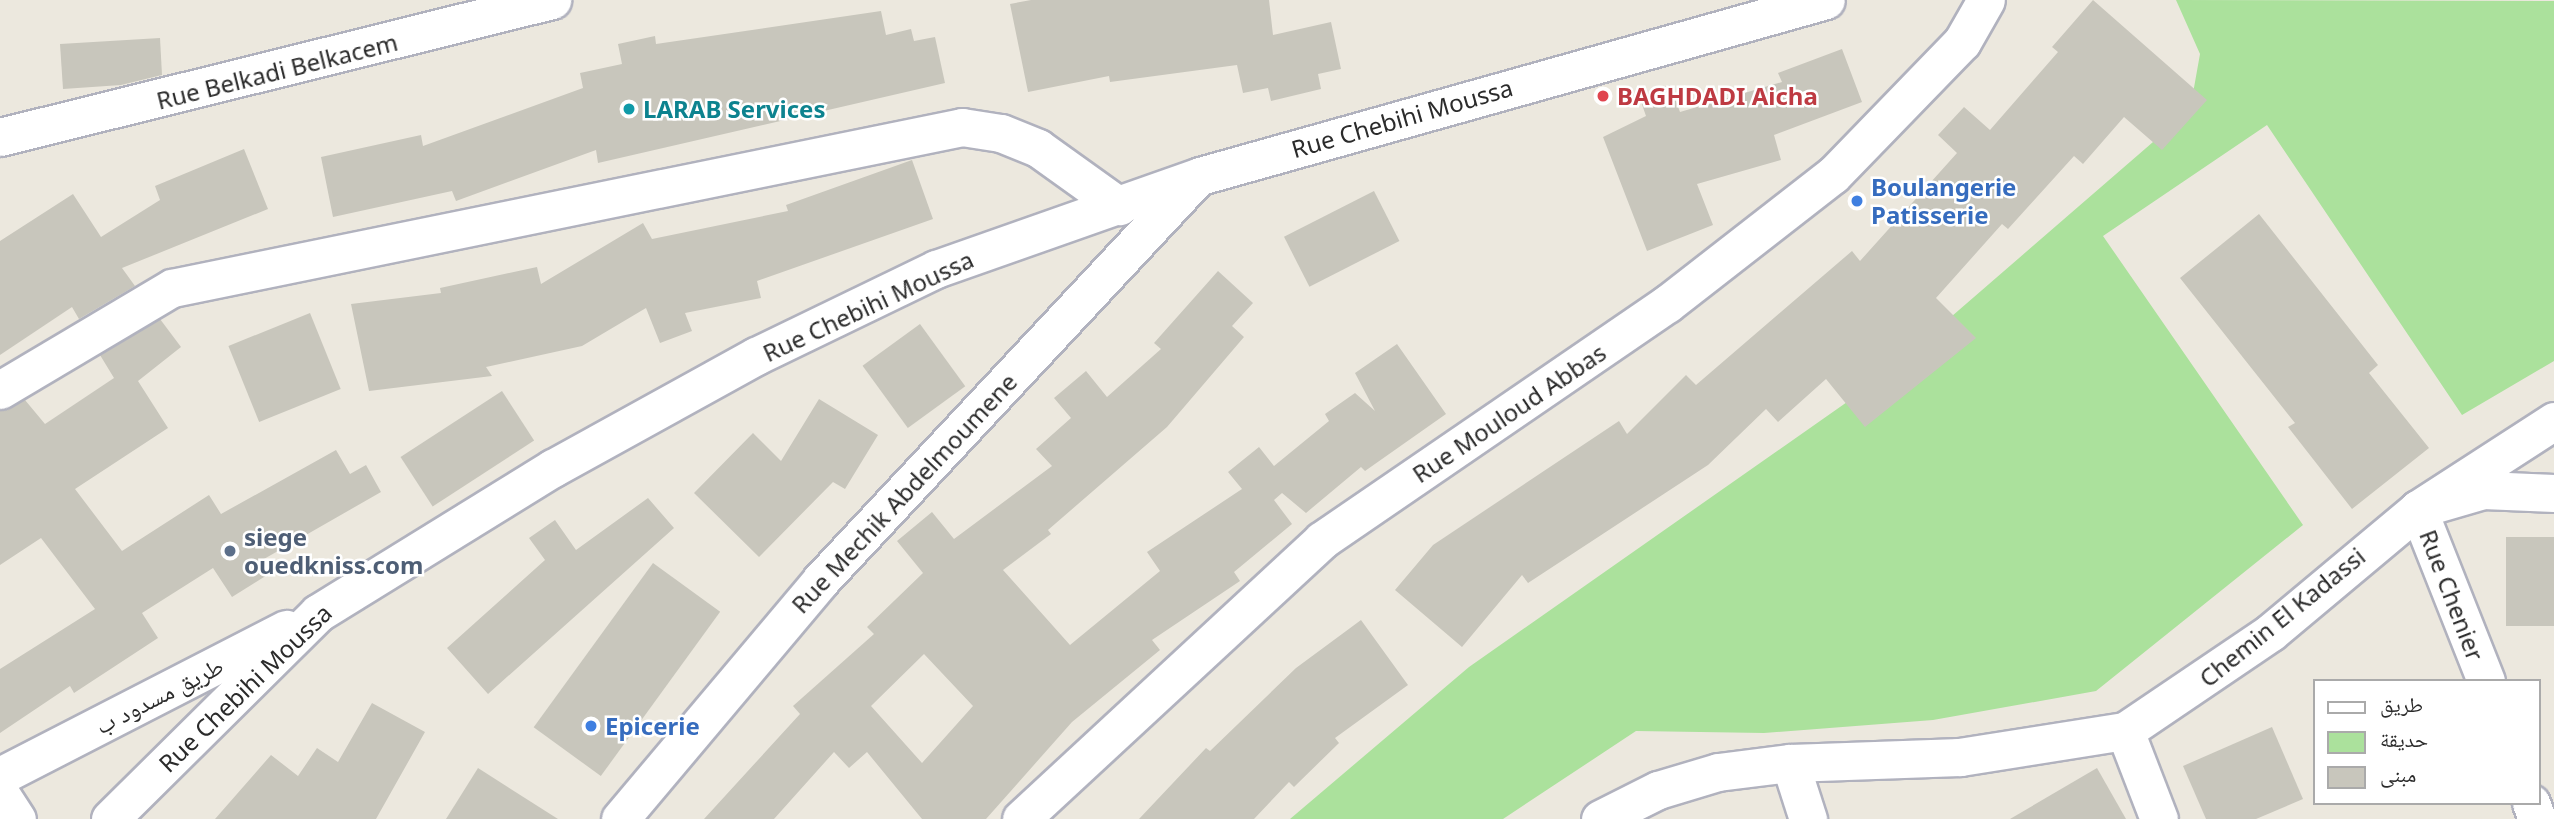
<!DOCTYPE html>
<html>
<head>
<meta charset="utf-8">
<style>
	body { margin:0 }
	#map { position:relative; width:2554px; height:819px; overflow:hidden; background:#ece8de; font-family:"Noto Sans","Noto Naskh Arabic",sans-serif }
	div>[style] { position:absolute }
	[style*='--x'] { left:calc(var(--x)*1px); top:calc(var(--y)*1px); width:calc(var(--w)*1px); rotate:calc(var(--a)*1deg) }
	.green>* { inset:0; background:#abe19c }
	.building>* { inset:0; background:#c8c6bc; transform-origin:0 0 }
	.roads { filter:drop-shadow(2px 0 #b1b2be) drop-shadow(-2px 0 #b1b2be) drop-shadow(0 2px #b1b2be) drop-shadow(0 -2px #b1b2be) }
	.minor>* { height:37px; margin:-18.5px; padding:0 18.5px; transform-origin:18.5px; border-radius:18.5px; background:#fff }
	.dots>* { width:19px; height:19px; translate:-50% -50%; box-sizing:border-box; border:4px solid #fff; border-radius:50% }
	span { translate:-50% -50%; white-space:nowrap; text-align:center; line-height:1.15; -webkit-text-stroke:5px #fff; paint-order:stroke }
	.street-label { font-size:24px; color:#2b2b2b }
	.health-label { font-size:24px; color:#be3a42; font-weight:700 }
	.left { translate:0 -50%; text-align:left }
	.culture-label { font-size:24px; color:#0d838f; font-weight:700 }
	.shop-label { font-size:24px; color:#366cbe; font-weight:700 }
	.service-label { font-size:24px; color:#4e5e75; font-weight:700 }
	.legend { position:absolute; left:2313px; top:679px; width:228px; height:126px; box-sizing:border-box; background:#fff; border:2px solid #aaa; margin:0; padding:9px 12px; list-style:none; font-size:21px; color:#2b2b2b }
	.legend li { display:flex; align-items:center; gap:14px; height:35px }
	.legend b { width:35px; border:2px solid #aaa }
</style>
</head>
<body>
<div id="map">
	<div class="green">
		<div style="clip-path:polygon(2176px 0,2554px 1px,2554px 361px,2462px 415px,2267px 125px,2103px 236px,2303px 525px,2096px 691px,1933px 720px,1764px 733px,1636px 731px,1503px 819px,1290px 819px,1469px 667px,1877px 381px,2190px 110px,2200px 54px)"></div>
	</div>
	<div class="building">
		<div style="clip-path:polygon(1031px 0,1269px 0,1273px 35px,1331px 22px,1341px 69px,1318px 74px,1321px 89px,1271px 101px,1268px 88px,1243px 93px,1237px 65px,1110px 82px,1109px 76px,1028px 92px,1010px 4px)"></div>
		<div style="clip-path:polygon(2093px 0,2207px 100px,2162px 150px,2124px 117px,2083px 164px,2074px 156px,2008px 229px,2002px 224px,1936px 298px,1976px 338px,1865px 427px,1826px 379px,1778px 422px,1766px 409px,1708px 465px,1528px 583px,1522px 575px,1462px 647px,1395px 590px,1433px 545px,1619px 421px,1627px 434px,1686px 375px,1696px 385px,1852px 251px,1860px 261px,1957px 153px,1938px 135px,1964px 107px,1990px 130px,2058px 52px,2052px 47px)"></div>
		<div style="clip-path:polygon(881px 11px,886px 35px,911px 29px,914px 41px,935px 37px,945px 83px,598px 163px,596px 150px,456px 201px,452px 191px,333px 217px,321px 157px,421px 135px,423px 146px,583px 88px,580px 73px,622px 64px,618px 44px,655px 36px,656px 44px)"></div>
		<div style="clip-path:polygon(160px 38px,162px 75px,121px 85px,63px 89px,60px 44px)"></div>
		<div style="clip-path:polygon(1842px 49px,1862px 102px,1774px 135px,1781px 160px,1697px 184px,1713px 225px,1647px 251px,1603px 137px,1646px 116px,1639px 96px,1670px 85px,1680px 112px,1782px 82px,1778px 73px)"></div>
		<div style="clip-path:polygon(244px 149px,268px 209px,122px 268px,135px 286px,79px 319px,72px 307px,0 355px,0 241px,73px 194px,101px 237px,160px 200px,155px 186px)"></div>
		<div style="clip-path:polygon(912px 160px,933px 219px,757px 281px,761px 298px,685px 313px,692px 331px,660px 343px,646px 308px,582px 346px,486px 367px,492px 376px,369px 391px,351px 304px,441px 293px,440px 288px,537px 267px,541px 284px,643px 223px,652px 239px,788px 211px,786px 205px)"></div>
		<div style="left:1374px;top:191px;width:56px;height:101px;rotate:63deg"></div>
		<div style="clip-path:polygon(2259px 214px,2378px 365px,2369px 373px,2429px 448px,2352px 509px,2288px 427px,2295px 423px,2180px 278px)"></div>
		<div style="clip-path:polygon(evenodd,1218px 271px,1253px 303px,1232px 326px,1244px 337px,1167px 427px,1048px 530px,1051px 534px,1003px 570px,1070px 645px,1160px 571px,1147px 552px,1242px 489px,1228px 472px,1259px 447px,1274px 466px,1329px 421px,1325px 414px,1355px 393px,1375px 411px,1355px 373px,1397px 344px,1446px 414px,1365px 471px,1361px 467px,1306px 513px,1282px 493px,1274px 500px,1292px 524px,1234px 572px,1240px 581px,1152px 640px,1160px 650px,1072px 722px,986px 819px,922px 819px,867px 752px,849px 768px,834px 752px,774px 819px,704px 819px,800px 714px,793px 706px,874px 634px,867px 627px,923px 573px,897px 541px,932px 512px,954px 539px,1052px 466px,1036px 449px,1071px 418px,1054px 398px,1086px 371px,1107px 397px,1161px 349px,1154px 343px,1218px 271px,924px 654px,973px 706px,922px 763px,871px 706px,924px 654px)"></div>
		<div style="left:310px;top:313px;width:82px;height:88px;rotate:68deg"></div>
		<div style="clip-path:polygon(160px 319px,181px 347px,138px 381px,168px 428px,75px 489px,122px 551px,209px 495px,221px 514px,336px 450px,350px 474px,366px 465px,381px 492px,264px 559px,272px 572px,232px 597px,213px 568px,142px 613px,158px 638px,74px 693px,70px 686px,0 733px,0 669px,95px 609px,41px 538px,0 565px,0 411px,25px 400px,45px 424px,114px 378px,100px 355px)"></div>
		<div style="left:920px;top:324px;width:77px;height:71px;rotate:54deg"></div>
		<div style="left:502px;top:391px;width:59px;height:121px;rotate:57deg"></div>
		<div style="clip-path:polygon(819px 399px,878px 435px,845px 489px,833px 482px,759px 557px,694px 493px,753px 433px,781px 461px)"></div>
		<div style="clip-path:polygon(648px 498px,674px 528px,488px 694px,447px 648px,545px 560px,529px 538px,555px 520px,576px 550px)"></div>
		<div style="left:2506px;top:537px;width:48px;height:89px"></div>
		<div style="left:653px;top:563px;width:83px;height:203px;rotate:36deg"></div>
		<div style="clip-path:polygon(1361px 620px,1408px 685px,1335px 738px,1339px 743px,1294px 787px,1289px 782px,1254px 819px,1139px 819px,1206px 748px,1210px 751px,1296px 668px)"></div>
		<div style="clip-path:polygon(372px 703px,425px 732px,376px 819px,215px 819px,271px 755px,298px 776px,317px 748px,338px 762px)"></div>
		<div style="clip-path:polygon(2272px 727px,2303px 799px,2256px 819px,2206px 819px,2183px 766px)"></div>
		<div style="clip-path:polygon(478px 768px,558px 819px,446px 819px)"></div>
		<div style="clip-path:polygon(2097px 768px,2126px 819px,2010px 819px)"></div>
	</div>
	<div class="roads">
		<div class="minor">
			<div style="--x:0;--y:137;--w:569;--a:-13.94"></div>
			<div style="--x:0;--y:390;--w:200;--a:-30.7"></div>
			<div style="--x:172;--y:288;--w:806;--a:-11.52"></div>
			<div style="--x:962;--y:127;--w:39;--a:9"></div>
			<div style="--x:1001;--y:133;--w:40;--a:22"></div>
			<div style="--x:1038;--y:148;--w:100;--a:35.6"></div>
			<div style="--x:2486;--y:681;--w:185;--a:-111.6"></div>
			<div style="--x:2418;--y:509;--w:162;--a:-32.9"></div>
			<div style="--x:2125;--y:731;--w:94;--a:68.9"></div>
			<div style="--x:1790;--y:763;--w:59;--a:72.2"></div>
			<div style="--x:0;--y:776;--w:322;--a:-27.2"></div>
			<div style="--x:0;--y:793;--w:31;--a:57"></div>
			<div style="--x:2531;--y:803;--w:17;--a:69"></div>
			<div style="--x:110;--y:819;--w:293;--a:-44.7"></div>
			<div style="--x:318;--y:613;--w:276;--a:-31.7"></div>
			<div style="--x:553;--y:468;--w:232;--a:-28.9"></div>
			<div style="--x:756;--y:356;--w:200;--a:-25.8"></div>
			<div style="--x:936;--y:269;--w:280;--a:-19.4"></div>
			<div style="--x:1200;--y:176;--w:650;--a:-15.7"></div>
			<div style="--x:620;--y:819;--w:312;--a:-49.9"></div>
			<div style="--x:821;--y:580;--w:546;--a:-46.93"></div>
			<div style="--x:1021;--y:819;--w:410;--a:-42.8"></div>
			<div style="--x:1322;--y:540;--w:418;--a:-34.4"></div>
			<div style="--x:1667;--y:304;--w:210;--a:-37.9"></div>
			<div style="--x:1833;--y:175;--w:185;--a:-45.9"></div>
			<div style="--x:1962;--y:42;--w:48;--a:-60.3"></div>
			<div style="--x:1600;--y:819;--w:65;--a:-26.6"></div>
			<div style="--x:1658;--y:790;--w:63;--a:-16.7"></div>
			<div style="--x:1718;--y:772;--w:73;--a:-7.1"></div>
			<div style="--x:1790;--y:763;--w:170;--a:-2"></div>
			<div style="--x:1960;--y:757;--w:167;--a:-9"></div>
			<div style="--x:2125;--y:731;--w:176;--a:-34.1"></div>
			<div style="--x:2271;--y:632;--w:192;--a:-39.9"></div>
			<div style="--x:2418;--y:509;--w:68;--a:-16.3"></div>
			<div style="--x:2483;--y:490;--w:71;--a:2.4"></div>
		</div>
	</div>
	<div class="dots">
		<div style="left:1603px;top:96px;background:#e0444e"></div>
		<div style="left:629px;top:109px;background:#0f9aa8"></div>
		<div style="left:1857px;top:201px;background:#3f7fe0"></div>
		<div style="left:230px;top:551px;background:#5c6f8a"></div>
		<div style="left:591px;top:726px;background:#3f7fe0"></div>
	</div>
	<div class="street-label">
		<span style="left:277px;top:71px;rotate:-14deg">Rue Belkadi Belkacem</span>
		<span style="left:1402px;top:118px;rotate:-16deg">Rue Chebihi Moussa</span>
		<span style="left:868px;top:306px;rotate:-25deg">Rue Chebihi Moussa</span>
		<span style="left:1509px;top:413px;rotate:-34deg">Rue Mouloud Abbas</span>
		<span style="left:904px;top:493px;rotate:-47deg">Rue Mechik Abdelmoumene</span>
		<span style="left:2452px;top:595px;rotate:69deg">Rue Chenier</span>
		<span style="left:2282px;top:617px;rotate:-39deg">Chemin El Kadassi</span>
		<span style="left:245px;top:688px;rotate:-44deg">Rue Chebihi Moussa</span>
		<span style="left:159px;top:695px;rotate:-27deg">طريق مسدود ب</span>
	</div>
	<div class="health-label">
		<span class="left" style="left:1617px;top:96px">BAGHDADI Aicha</span>
	</div>
	<div class="culture-label">
		<span class="left" style="left:643px;top:109px">LARAB Services</span>
	</div>
	<div class="shop-label">
		<span class="left" style="left:1871px;top:201px">Boulangerie<br>Patisserie</span>
		<span class="left" style="left:605px;top:726px">Epicerie</span>
	</div>
	<div class="service-label">
		<span class="left" style="left:244px;top:551px">siege<br>ouedkniss.com</span>
	</div>
	<ul class="legend">
	<li><b style="height:9px;background:#fff"></b>طريق</li>
	<li><b style="height:19px;background:#abe19c"></b>حديقة</li>
	<li><b style="height:19px;background:#c8c6bc"></b>مبنى</li>
	</ul>
</div>
</body>
</html>
